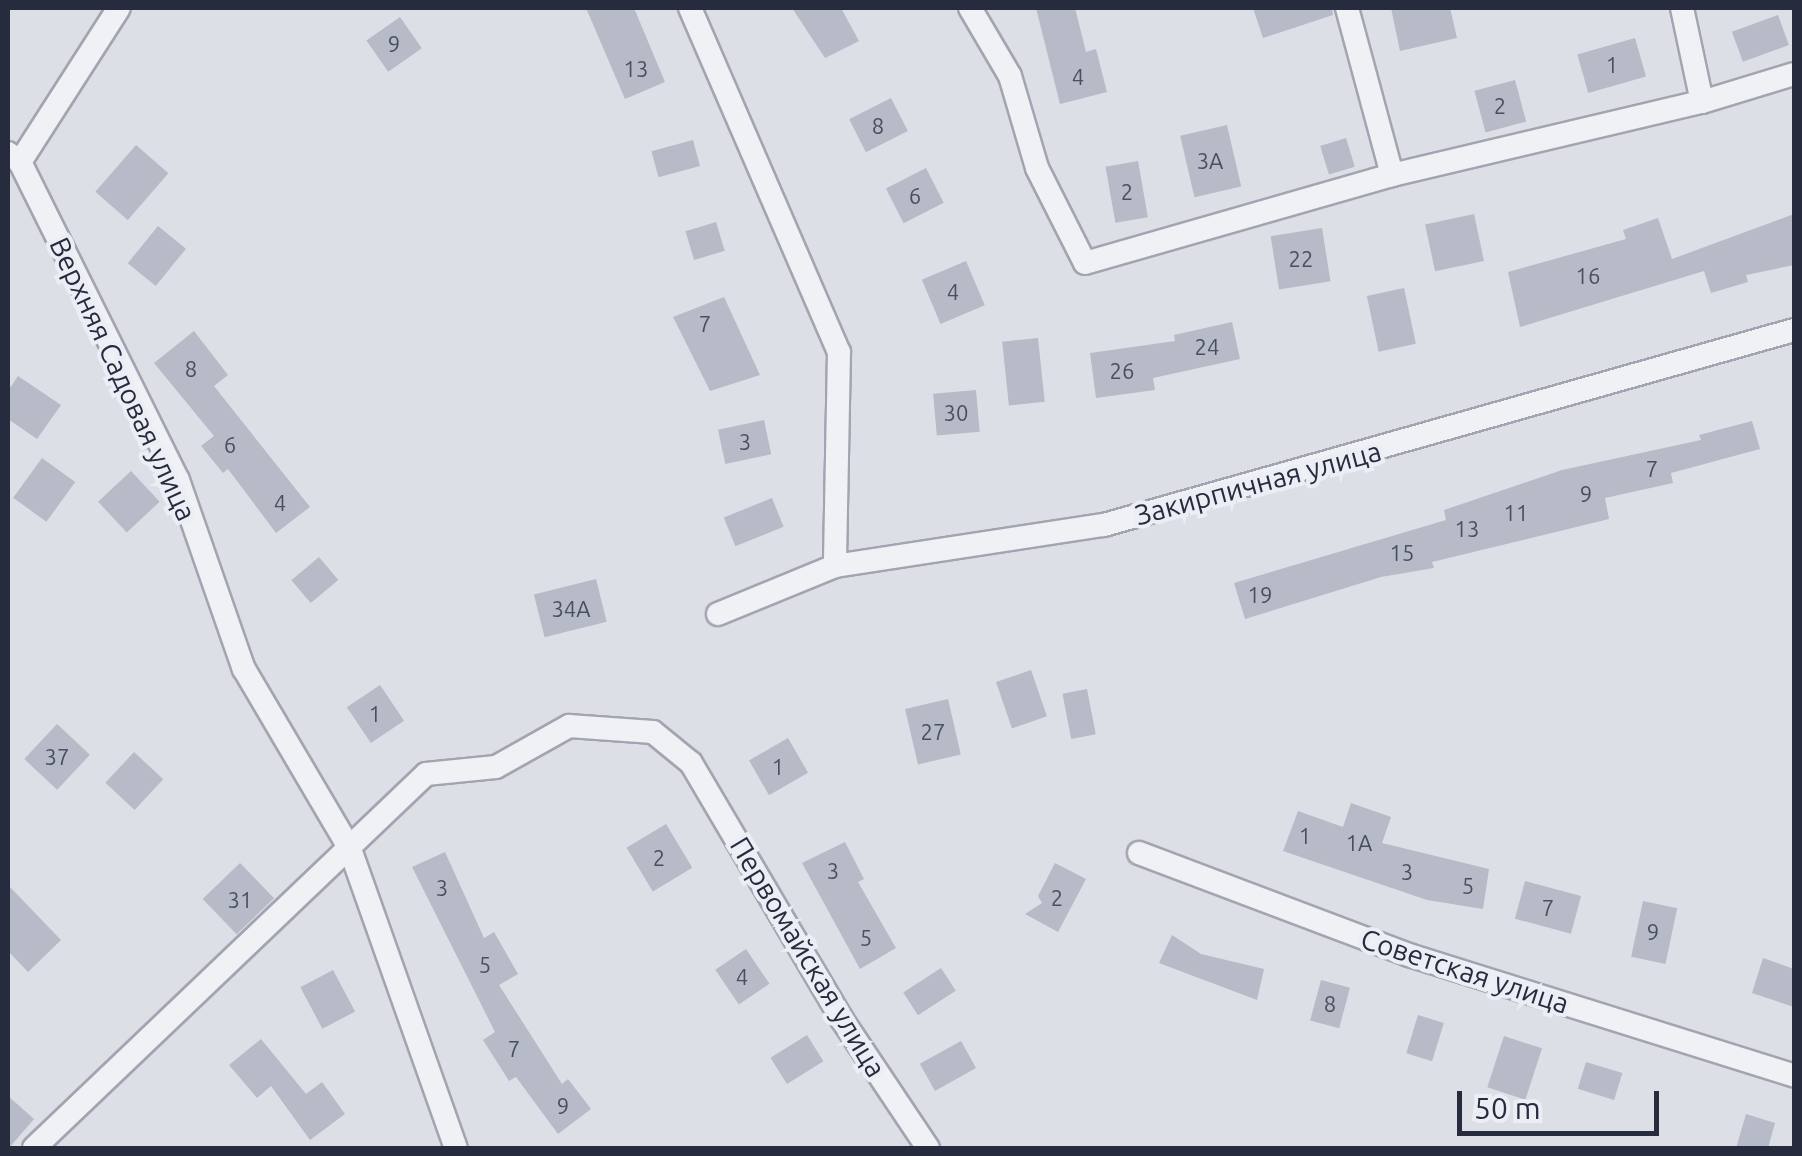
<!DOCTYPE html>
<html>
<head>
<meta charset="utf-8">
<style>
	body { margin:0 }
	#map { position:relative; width:1802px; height:1156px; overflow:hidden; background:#dddfe7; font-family:Ubuntu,sans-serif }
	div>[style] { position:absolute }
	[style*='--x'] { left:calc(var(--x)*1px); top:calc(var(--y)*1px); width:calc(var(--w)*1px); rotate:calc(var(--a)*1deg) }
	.building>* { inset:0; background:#b7bac7; transform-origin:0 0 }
	.roads { filter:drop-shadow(2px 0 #a2a5b1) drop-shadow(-2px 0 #a2a5b1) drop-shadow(0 2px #a2a5b1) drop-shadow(0 -2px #a2a5b1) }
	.minor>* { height:22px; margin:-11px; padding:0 11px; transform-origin:11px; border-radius:11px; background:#eff1f5 }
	span { translate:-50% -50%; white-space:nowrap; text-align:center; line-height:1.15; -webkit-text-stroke:8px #eceef5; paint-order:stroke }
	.number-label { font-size:22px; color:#4a4f60 }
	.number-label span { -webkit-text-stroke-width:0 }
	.street-label { font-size:28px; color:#262b3e }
	.frame { position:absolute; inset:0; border:10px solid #262b3e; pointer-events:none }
	.scale { position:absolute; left:1457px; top:1091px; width:202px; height:45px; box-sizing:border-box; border:5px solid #262b3e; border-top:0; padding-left:12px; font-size:30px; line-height:35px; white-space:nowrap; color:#262b3e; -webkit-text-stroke:8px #eceef5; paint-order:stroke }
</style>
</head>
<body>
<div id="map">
	<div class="building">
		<div style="clip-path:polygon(586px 8px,634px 8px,665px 82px,625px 99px)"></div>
		<div style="clip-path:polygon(792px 8px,841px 8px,859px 41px,825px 58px)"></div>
		<div style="clip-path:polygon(1036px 8px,1075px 8px,1086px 52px,1096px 49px,1107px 92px,1060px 104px)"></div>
		<div style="clip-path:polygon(1253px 8px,1332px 8px,1333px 15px,1263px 38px)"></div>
		<div style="clip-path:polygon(1391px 8px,1450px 8px,1457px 38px,1400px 51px)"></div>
		<div style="left:1778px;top:15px;width:32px;height:49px;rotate:70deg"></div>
		<div style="left:400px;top:17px;width:38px;height:41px;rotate:55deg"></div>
		<div style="left:1635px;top:38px;width:40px;height:60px;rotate:74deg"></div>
		<div style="left:1515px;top:80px;width:43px;height:42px;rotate:75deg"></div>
		<div style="left:891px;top:98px;width:37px;height:47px;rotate:63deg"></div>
		<div style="left:1227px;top:125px;width:63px;height:48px;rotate:77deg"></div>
		<div style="left:1346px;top:138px;width:30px;height:27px;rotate:73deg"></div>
		<div style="left:693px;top:140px;width:27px;height:43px;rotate:75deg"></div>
		<div style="left:136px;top:145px;width:43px;height:62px;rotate:41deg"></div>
		<div style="left:1138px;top:161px;width:57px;height:33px;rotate:80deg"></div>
		<div style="left:926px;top:168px;width:39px;height:45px;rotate:63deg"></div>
		<div style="left:1474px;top:214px;width:48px;height:50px;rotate:78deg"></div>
		<div style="clip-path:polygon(1794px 214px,1794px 265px,1746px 275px,1748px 282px,1711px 293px,1704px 271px,1520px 327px,1508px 272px,1626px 239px,1623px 230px,1658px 218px,1672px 259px)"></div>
		<div style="left:716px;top:222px;width:30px;height:32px;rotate:73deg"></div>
		<div style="left:158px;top:226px;width:36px;height:48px;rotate:39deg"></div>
		<div style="left:1322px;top:228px;width:54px;height:52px;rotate:81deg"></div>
		<div style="left:966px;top:261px;width:48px;height:48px;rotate:67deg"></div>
		<div style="left:1404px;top:288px;width:57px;height:38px;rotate:78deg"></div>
		<div style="clip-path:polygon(724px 297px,760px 375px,710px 391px,673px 317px)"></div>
		<div style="clip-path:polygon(1232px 322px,1240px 359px,1153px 378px,1155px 390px,1096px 398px,1090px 353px,1175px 341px,1174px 335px)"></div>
		<div style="clip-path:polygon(194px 331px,228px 375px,214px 386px,310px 507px,276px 533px,228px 469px,223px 473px,201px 446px,214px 436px,154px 363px)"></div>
		<div style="left:1038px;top:338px;width:64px;height:36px;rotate:84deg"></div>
		<div style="clip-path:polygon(18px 376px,61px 405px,37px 439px,8px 419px,8px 391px)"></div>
		<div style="left:976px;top:390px;width:42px;height:43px;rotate:85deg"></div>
		<div style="left:764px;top:420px;width:35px;height:47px;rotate:78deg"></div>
		<div style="clip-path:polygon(1752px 421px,1760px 449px,1671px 473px,1673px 483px,1605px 498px,1609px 519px,1432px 562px,1434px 568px,1381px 577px,1245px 619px,1234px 583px,1446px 520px,1444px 510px,1562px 470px,1701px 440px,1699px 435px)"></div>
		<div style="left:42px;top:458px;width:41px;height:49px;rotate:36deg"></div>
		<div style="left:131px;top:471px;width:42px;height:45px;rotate:47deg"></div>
		<div style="left:772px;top:498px;width:31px;height:52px;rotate:68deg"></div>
		<div style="left:319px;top:557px;width:30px;height:36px;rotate:50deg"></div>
		<div style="left:596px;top:579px;width:44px;height:64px;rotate:76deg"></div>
		<div style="left:1031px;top:670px;width:49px;height:37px;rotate:71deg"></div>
		<div style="left:380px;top:685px;width:43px;height:40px;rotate:56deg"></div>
		<div style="left:1087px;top:689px;width:46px;height:25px;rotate:79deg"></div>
		<div style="left:948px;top:699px;width:57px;height:44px;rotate:77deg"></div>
		<div style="left:57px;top:724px;width:45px;height:48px;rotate:43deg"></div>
		<div style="left:788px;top:738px;width:40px;height:45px;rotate:60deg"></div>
		<div style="left:134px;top:752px;width:40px;height:42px;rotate:43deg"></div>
		<div style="clip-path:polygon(1351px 803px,1391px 817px,1382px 843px,1489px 869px,1483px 909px,1427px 900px,1283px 851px,1298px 811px,1343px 827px)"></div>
		<div style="left:666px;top:824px;width:51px;height:46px;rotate:59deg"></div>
		<div style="clip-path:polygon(845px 842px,864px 879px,858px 882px,896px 948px,860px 969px,802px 863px)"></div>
		<div style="clip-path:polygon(445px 852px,484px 938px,494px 932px,518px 974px,499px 985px,562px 1084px,568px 1079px,591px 1109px,558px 1134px,516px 1077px,509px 1081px,483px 1040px,495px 1032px,412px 867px)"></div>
		<div style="left:240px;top:863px;width:49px;height:52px;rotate:46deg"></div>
		<div style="clip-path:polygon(1055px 863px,1086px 879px,1058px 932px,1025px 914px,1042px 903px,1038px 896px)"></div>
		<div style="left:1525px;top:881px;width:58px;height:39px;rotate:15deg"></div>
		<div style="clip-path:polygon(8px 885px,61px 940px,28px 972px,8px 951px)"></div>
		<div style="left:1643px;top:901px;width:35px;height:57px;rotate:12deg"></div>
		<div style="clip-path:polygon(1172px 935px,1201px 954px,1264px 969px,1257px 1000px,1159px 963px)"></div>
		<div style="left:746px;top:949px;width:42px;height:37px;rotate:56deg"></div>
		<div style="clip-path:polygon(1763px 958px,1794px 969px,1794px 1007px,1752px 993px)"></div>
		<div style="left:941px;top:968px;width:27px;height:45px;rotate:57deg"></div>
		<div style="left:333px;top:970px;width:47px;height:37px;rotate:62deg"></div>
		<div style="left:1321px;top:980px;width:30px;height:42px;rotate:15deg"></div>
		<div style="left:1418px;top:1015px;width:27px;height:40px;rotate:17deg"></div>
		<div style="left:807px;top:1035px;width:31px;height:43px;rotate:58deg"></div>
		<div style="left:1504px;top:1036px;width:40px;height:54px;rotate:18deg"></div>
		<div style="clip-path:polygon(261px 1039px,306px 1094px,322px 1082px,345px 1114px,310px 1140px,271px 1086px,257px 1098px,229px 1065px)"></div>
		<div style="left:961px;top:1041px;width:31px;height:47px;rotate:61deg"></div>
		<div style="left:1586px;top:1062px;width:38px;height:28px;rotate:17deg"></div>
		<div style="clip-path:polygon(8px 1096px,34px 1119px,9px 1148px,8px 1148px)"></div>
		<div style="clip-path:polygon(1746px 1114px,1775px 1123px,1768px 1148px,1736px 1148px)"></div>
	</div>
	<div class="roads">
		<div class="minor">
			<div style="--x:690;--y:8;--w:375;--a:66.6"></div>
			<div style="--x:839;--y:352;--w:214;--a:91.1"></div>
			<div style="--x:970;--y:8;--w:79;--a:59.5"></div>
			<div style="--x:1010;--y:76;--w:96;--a:73.6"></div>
			<div style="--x:1037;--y:168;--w:106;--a:63.2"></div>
			<div style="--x:1085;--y:263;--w:319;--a:-16"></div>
			<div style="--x:1392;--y:175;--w:318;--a:-13.3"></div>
			<div style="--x:1347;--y:8;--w:173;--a:74.9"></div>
			<div style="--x:1682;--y:8;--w:96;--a:78"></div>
			<div style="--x:1702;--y:102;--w:96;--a:-16.9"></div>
			<div style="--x:8;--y:153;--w:15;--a:37"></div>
			<div style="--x:20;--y:162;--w:355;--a:63.6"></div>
			<div style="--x:178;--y:480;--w:200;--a:70.8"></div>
			<div style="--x:244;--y:669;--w:209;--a:59.5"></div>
			<div style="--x:350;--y:849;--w:317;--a:70.5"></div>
			<div style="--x:20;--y:162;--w:183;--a:-57.3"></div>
			<div style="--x:718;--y:614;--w:126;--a:-22.3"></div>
			<div style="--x:835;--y:566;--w:272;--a:-8.7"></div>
			<div style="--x:1104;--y:525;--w:717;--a:-15.78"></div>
			<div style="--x:1139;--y:853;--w:289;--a:20.7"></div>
			<div style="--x:1409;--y:955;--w:404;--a:17.4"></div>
			<div style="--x:34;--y:1148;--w:542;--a:-43.65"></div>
			<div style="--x:426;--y:774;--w:70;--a:-5.7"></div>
			<div style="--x:496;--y:767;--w:84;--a:-29.3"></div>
			<div style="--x:569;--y:726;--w:84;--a:4.1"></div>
			<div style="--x:653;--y:732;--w:49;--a:39.2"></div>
			<div style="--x:691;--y:763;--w:296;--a:59.5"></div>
			<div style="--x:841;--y:1018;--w:156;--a:56.2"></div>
		</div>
	</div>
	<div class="number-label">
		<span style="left:394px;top:44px">9</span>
		<span style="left:1612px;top:65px">1</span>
		<span style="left:636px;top:69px">13</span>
		<span style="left:1078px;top:77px">4</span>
		<span style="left:1500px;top:106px">2</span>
		<span style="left:878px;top:126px">8</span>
		<span style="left:1210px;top:161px">3А</span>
		<span style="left:1127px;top:192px">2</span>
		<span style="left:915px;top:196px">6</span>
		<span style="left:1301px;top:259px">22</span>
		<span style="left:1588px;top:276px">16</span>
		<span style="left:953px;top:292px">4</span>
		<span style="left:705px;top:324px">7</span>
		<span style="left:1207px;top:347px">24</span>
		<span style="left:191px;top:369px">8</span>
		<span style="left:1122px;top:371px">26</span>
		<span style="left:956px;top:413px">30</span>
		<span style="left:745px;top:442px">3</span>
		<span style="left:230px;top:445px">6</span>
		<span style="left:1652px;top:469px">7</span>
		<span style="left:1586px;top:494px">9</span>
		<span style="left:280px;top:503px">4</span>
		<span style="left:1516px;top:513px">11</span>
		<span style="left:1467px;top:529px">13</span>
		<span style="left:1402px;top:553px">15</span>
		<span style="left:1260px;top:595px">19</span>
		<span style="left:571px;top:609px">34А</span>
		<span style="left:375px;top:714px">1</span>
		<span style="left:933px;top:732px">27</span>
		<span style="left:57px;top:757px">37</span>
		<span style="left:778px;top:767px">1</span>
		<span style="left:1305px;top:836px">1</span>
		<span style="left:1359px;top:843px">1А</span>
		<span style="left:659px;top:858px">2</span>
		<span style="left:833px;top:871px">3</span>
		<span style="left:1407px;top:872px">3</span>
		<span style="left:1468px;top:886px">5</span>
		<span style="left:442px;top:888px">3</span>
		<span style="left:1057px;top:898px">2</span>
		<span style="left:240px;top:900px">31</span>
		<span style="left:1548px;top:908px">7</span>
		<span style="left:1653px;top:932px">9</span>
		<span style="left:866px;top:938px">5</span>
		<span style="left:485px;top:965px">5</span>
		<span style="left:742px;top:977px">4</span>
		<span style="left:1330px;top:1004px">8</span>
		<span style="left:514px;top:1049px">7</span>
		<span style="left:563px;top:1106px">9</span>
	</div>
	<div class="street-label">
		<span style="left:123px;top:379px;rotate:65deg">Верхняя Садовая улица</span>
		<span style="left:1258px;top:483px;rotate:-15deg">Закирпичная улица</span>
		<span style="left:808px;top:957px;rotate:59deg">Первомайская улица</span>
		<span style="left:1465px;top:971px;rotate:18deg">Советская улица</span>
	</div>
	<div class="frame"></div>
	<div class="scale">50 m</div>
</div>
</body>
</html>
